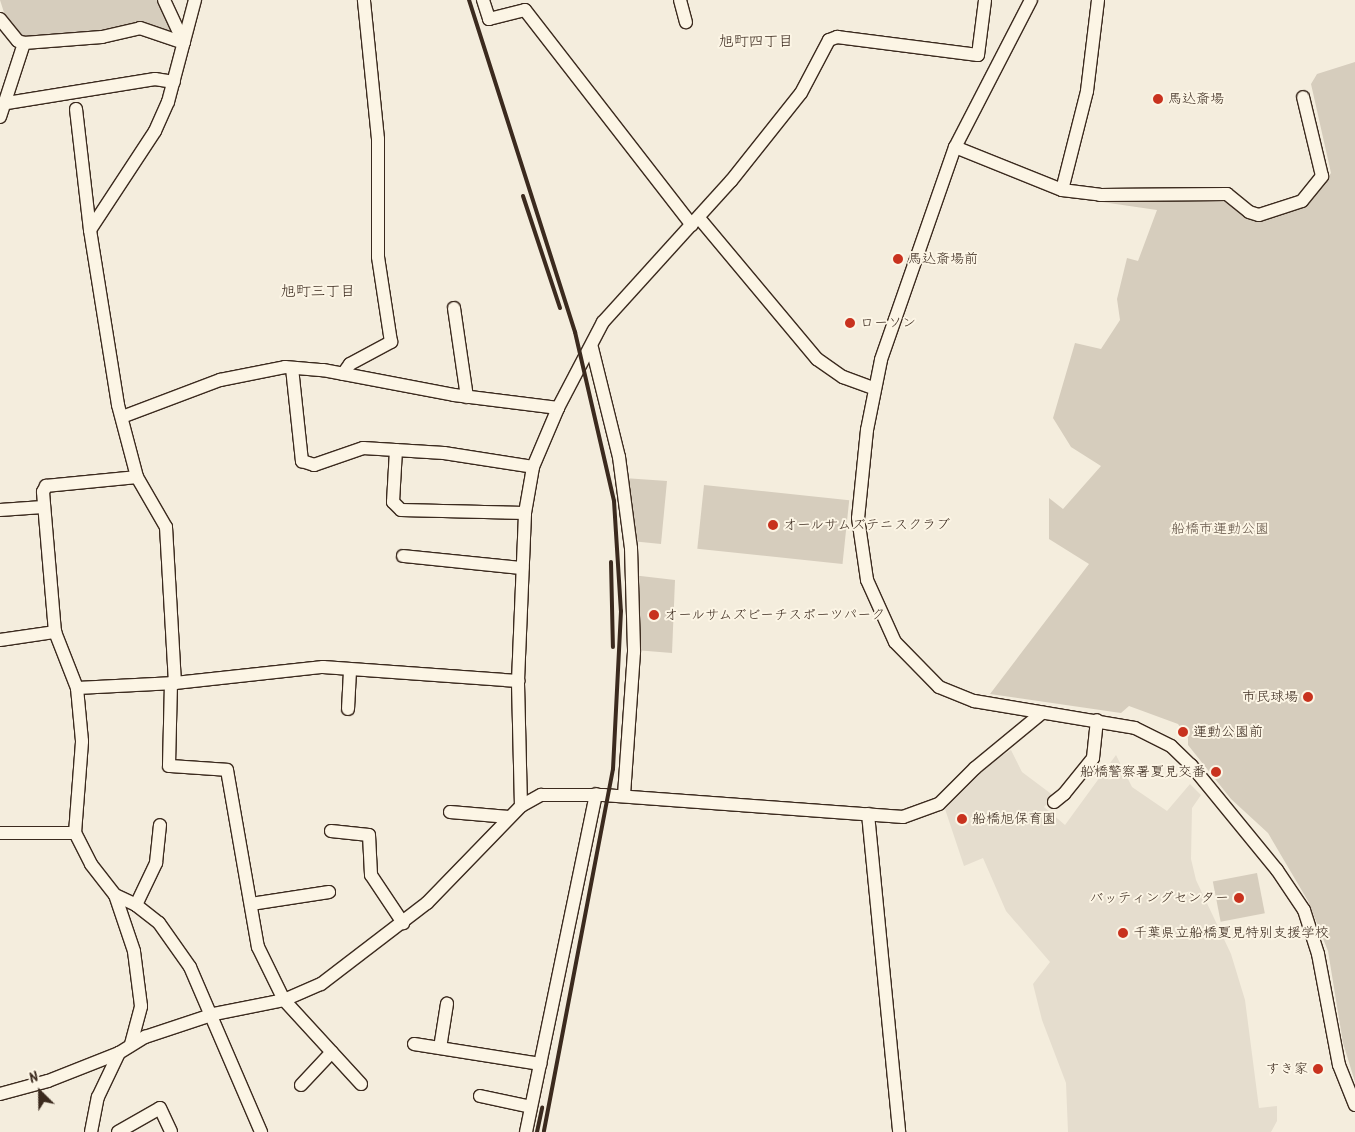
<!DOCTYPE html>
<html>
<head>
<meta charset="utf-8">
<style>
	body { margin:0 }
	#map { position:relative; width:1355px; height:1132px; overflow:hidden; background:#f4eddd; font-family:Kalam,"Klee One",sans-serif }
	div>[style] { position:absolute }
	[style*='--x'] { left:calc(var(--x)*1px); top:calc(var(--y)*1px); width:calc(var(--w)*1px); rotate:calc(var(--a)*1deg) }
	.built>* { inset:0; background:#e5ddce }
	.green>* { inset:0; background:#d6cdbd; transform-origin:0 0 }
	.roads { filter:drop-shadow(1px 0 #3b2a1e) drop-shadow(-1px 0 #3b2a1e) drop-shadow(0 1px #3b2a1e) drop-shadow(0 -1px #3b2a1e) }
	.minor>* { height:12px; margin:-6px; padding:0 6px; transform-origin:6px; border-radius:6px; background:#fcf5e5 }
	.rail>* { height:4px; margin:-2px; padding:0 2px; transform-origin:2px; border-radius:2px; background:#3b2a1e }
	.dots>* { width:14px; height:14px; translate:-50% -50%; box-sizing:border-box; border:2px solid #fcf5e5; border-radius:50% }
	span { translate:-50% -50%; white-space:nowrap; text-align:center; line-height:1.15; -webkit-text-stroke:4px #fcf5e5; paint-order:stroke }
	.poi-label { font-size:14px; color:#3b2a1e }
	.left { translate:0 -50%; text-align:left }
	.right { translate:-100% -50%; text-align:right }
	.park-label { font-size:14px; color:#625346 }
	.neighbourhood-label { font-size:15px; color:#3b2a1e }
	.north { position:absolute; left:15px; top:1067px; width:50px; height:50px; -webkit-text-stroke:4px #fcf5e5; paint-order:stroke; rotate:337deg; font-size:14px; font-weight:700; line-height:20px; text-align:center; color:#3b2a1e }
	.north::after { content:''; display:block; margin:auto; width:18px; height:22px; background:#3b2a1e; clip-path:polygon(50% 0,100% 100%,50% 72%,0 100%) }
</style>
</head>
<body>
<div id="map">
	<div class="built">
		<div style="clip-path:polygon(1011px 750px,1022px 772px,1054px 796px,1044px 807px,1065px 825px,1116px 755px,1132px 787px,1167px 811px,1190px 784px,1201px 795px,1192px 808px,1191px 859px,1196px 880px,1231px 954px,1245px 1000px,1259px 1108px,1277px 1106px,1277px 1121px,1271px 1132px,1068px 1132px,1066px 1083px,1042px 1020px,1033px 984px,1050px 962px,1006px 911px,983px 858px,964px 866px,945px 809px,992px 762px)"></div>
	</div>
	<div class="green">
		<div style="clip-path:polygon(0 0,161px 0,173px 30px,114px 30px,25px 39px,9px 28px)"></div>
		<div style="clip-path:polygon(1355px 62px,1355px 1082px,1343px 1043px,1328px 951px,1308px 901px,1268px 833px,1231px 799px,1188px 745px,1188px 738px,1178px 724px,1129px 706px,1121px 713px,990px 694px,1089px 564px,1049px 539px,1049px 498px,1063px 509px,1101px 466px,1071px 447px,1053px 418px,1075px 343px,1101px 349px,1120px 320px,1117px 299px,1127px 258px,1138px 261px,1157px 210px,1095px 201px,1222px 198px,1253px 221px,1305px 207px,1331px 173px,1311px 84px,1317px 74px)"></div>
		<div style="clip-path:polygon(624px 478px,667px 481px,661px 544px,631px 541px)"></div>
		<div style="left:704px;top:485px;width:146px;height:64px;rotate:6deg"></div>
		<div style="clip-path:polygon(632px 575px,675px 580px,672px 653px,635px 650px)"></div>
		<div style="left:1257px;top:873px;width:41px;height:45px;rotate:79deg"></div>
	</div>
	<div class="roads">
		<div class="minor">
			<div style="--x:164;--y:0;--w:47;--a:65.1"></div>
			<div style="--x:483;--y:0;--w:20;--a:72"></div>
			<div style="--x:489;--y:19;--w:37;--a:-14"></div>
			<div style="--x:525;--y:10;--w:272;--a:52.2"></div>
			<div style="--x:680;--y:0;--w:23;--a:75"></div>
			<div style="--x:1031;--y:0;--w:165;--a:117.3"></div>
			<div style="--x:955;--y:147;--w:225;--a:109.2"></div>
			<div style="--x:881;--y:360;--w:71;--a:101.3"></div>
			<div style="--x:867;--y:430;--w:88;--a:95.8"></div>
			<div style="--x:858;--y:518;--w:63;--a:81.7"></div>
			<div style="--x:867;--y:580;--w:68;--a:65.7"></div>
			<div style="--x:895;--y:642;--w:63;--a:45.6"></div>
			<div style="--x:939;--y:687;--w:38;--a:22"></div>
			<div style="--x:974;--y:701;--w:163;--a:9.5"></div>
			<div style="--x:1135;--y:728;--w:40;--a:26.6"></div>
			<div style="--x:1171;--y:746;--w:28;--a:44"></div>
			<div style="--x:1191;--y:765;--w:136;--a:50.7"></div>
			<div style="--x:1277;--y:870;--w:48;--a:56"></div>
			<div style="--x:1304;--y:910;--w:46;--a:72.3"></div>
			<div style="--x:1318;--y:954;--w:113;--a:79.3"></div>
			<div style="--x:1339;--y:1065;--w:43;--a:68.2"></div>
			<div style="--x:0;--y:19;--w:28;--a:51"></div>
			<div style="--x:18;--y:41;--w:6;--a:18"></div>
			<div style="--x:24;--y:43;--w:78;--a:-4.4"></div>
			<div style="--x:102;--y:37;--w:39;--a:-13"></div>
			<div style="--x:140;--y:28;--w:46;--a:18.8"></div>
			<div style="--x:7;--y:103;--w:150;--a:-9.2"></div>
			<div style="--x:155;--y:79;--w:19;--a:9"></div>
			<div style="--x:76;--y:109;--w:122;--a:83.4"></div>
			<div style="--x:90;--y:230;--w:177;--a:80.9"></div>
			<div style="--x:118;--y:405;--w:74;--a:75.2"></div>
			<div style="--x:137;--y:477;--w:58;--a:59.9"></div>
			<div style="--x:166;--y:527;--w:156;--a:86.7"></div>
			<div style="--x:0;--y:117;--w:78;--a:-72"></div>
			<div style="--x:955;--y:147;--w:115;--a:21.9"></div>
			<div style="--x:1062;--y:190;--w:38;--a:7"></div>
			<div style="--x:1100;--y:195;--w:127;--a:-0.5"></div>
			<div style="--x:1227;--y:194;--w:28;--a:39"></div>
			<div style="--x:1249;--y:212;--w:10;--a:17"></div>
			<div style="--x:1259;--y:215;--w:45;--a:-18"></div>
			<div style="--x:1302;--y:201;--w:32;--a:-51"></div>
			<div style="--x:1322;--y:176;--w:81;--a:-103.5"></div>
			<div style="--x:1062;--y:190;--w:102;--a:-75.8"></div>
			<div style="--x:1087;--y:91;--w:92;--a:-83.1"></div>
			<div style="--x:699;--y:218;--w:184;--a:50.1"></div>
			<div style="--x:817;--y:359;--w:32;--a:35"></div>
			<div style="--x:843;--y:377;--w:33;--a:20"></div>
			<div style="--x:90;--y:230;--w:118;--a:-56.7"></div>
			<div style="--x:155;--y:131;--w:32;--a:-66"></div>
			<div style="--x:168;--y:102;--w:106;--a:-75.2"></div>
			<div style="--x:454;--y:308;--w:90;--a:81.7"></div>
			<div style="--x:592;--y:348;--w:112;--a:76.1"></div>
			<div style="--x:619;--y:457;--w:92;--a:82.5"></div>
			<div style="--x:631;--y:548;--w:104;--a:88.3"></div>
			<div style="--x:634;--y:652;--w:144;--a:94"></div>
			<div style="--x:292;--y:368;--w:94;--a:83.9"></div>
			<div style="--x:302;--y:461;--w:13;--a:18"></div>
			<div style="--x:314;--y:465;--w:52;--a:-19.1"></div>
			<div style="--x:363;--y:448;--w:81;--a:3.5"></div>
			<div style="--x:444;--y:453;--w:90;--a:8.9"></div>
			<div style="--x:343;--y:374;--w:12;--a:-55"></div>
			<div style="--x:350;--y:364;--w:47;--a:-28.2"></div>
			<div style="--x:391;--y:342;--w:86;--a:-98.7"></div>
			<div style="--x:378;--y:257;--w:118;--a:-90"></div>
			<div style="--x:378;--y:139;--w:140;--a:-95.8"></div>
			<div style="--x:122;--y:417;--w:105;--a:-20.7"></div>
			<div style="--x:220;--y:380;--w:66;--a:-11.3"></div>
			<div style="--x:285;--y:367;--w:38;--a:5"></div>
			<div style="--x:323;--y:370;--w:133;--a:10.8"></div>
			<div style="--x:454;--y:395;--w:105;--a:7.1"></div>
			<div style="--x:396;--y:450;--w:52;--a:93.3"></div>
			<div style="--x:393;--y:502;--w:11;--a:45"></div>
			<div style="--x:401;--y:510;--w:124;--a:1.4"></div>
			<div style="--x:0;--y:510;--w:43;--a:-4"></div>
			<div style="--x:403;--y:556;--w:120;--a:5.8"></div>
			<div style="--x:0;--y:640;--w:56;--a:-8.3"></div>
			<div style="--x:171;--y:683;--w:83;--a:91.4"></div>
			<div style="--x:169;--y:766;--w:58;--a:3.9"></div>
			<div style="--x:227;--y:770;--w:180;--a:80.1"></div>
			<div style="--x:258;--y:947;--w:59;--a:63.9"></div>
			<div style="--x:284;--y:1000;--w:114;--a:47.5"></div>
			<div style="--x:77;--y:688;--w:98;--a:-2.9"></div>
			<div style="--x:175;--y:683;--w:149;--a:-6.2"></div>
			<div style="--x:323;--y:667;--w:196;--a:4.1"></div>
			<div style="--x:348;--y:709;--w:39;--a:-87"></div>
			<div style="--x:1054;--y:802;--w:13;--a:-39"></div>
			<div style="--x:1064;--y:794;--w:46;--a:-51.1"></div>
			<div style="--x:1093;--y:758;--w:38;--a:-84"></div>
			<div style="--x:521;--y:806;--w:125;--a:-91.4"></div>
			<div style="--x:518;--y:681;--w:168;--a:-87.6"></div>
			<div style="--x:525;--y:513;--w:47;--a:-80.1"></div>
			<div style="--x:533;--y:467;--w:64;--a:-67"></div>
			<div style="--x:558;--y:408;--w:97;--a:-62.4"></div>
			<div style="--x:603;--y:322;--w:190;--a:-47.8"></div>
			<div style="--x:731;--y:181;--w:112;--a:-51.5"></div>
			<div style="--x:801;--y:93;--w:60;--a:-62.2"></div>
			<div style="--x:829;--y:40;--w:9;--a:-21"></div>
			<div style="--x:837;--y:37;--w:142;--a:7.3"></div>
			<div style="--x:978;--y:55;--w:55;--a:-82.7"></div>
			<div style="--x:450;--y:812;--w:59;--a:4.8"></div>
			<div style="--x:868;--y:814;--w:320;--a:84.4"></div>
			<div style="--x:331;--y:831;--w:38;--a:6"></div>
			<div style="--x:369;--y:835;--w:40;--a:87.1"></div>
			<div style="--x:371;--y:875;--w:58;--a:56.3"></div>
			<div style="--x:0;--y:833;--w:75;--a:0"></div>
			<div style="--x:115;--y:895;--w:23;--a:25"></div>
			<div style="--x:136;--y:905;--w:29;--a:38"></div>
			<div style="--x:159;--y:923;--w:54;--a:54.8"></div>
			<div style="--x:190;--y:967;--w:180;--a:66.7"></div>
			<div style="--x:251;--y:904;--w:79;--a:-8.7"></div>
			<div style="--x:136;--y:905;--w:47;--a:-64.5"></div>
			<div style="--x:156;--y:863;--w:38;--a:-84"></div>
			<div style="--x:131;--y:1044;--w:39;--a:-75"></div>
			<div style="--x:141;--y:1006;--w:55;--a:-97.3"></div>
			<div style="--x:134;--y:951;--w:59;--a:-108.7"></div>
			<div style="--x:115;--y:895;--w:39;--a:-128"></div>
			<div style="--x:91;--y:864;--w:35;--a:-117"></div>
			<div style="--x:75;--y:833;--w:92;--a:-85.6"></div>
			<div style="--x:82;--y:741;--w:53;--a:-95.4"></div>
			<div style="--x:77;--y:688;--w:60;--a:-111.4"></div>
			<div style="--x:55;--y:632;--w:141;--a:-94.9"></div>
			<div style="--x:43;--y:492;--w:7;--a:-63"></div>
			<div style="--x:46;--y:486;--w:91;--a:-5.6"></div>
			<div style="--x:414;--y:1044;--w:128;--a:9"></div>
			<div style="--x:440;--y:1048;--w:45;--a:-81"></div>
			<div style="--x:301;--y:1085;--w:45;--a:-46.8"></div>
			<div style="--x:0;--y:1094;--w:50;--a:-15.2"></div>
			<div style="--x:48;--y:1081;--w:76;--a:-21.5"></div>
			<div style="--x:119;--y:1053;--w:31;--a:-32"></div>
			<div style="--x:145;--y:1037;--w:73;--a:-18.4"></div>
			<div style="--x:214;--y:1014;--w:71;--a:-11.3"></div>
			<div style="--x:284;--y:1000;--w:40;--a:-23.4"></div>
			<div style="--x:321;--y:984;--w:133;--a:-37.4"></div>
			<div style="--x:427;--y:903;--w:135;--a:-45.9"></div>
			<div style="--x:521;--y:806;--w:23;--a:-29"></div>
			<div style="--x:541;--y:795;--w:62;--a:0"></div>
			<div style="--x:603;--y:795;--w:301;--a:4.2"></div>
			<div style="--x:903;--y:817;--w:38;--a:-20"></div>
			<div style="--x:939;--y:804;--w:51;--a:-45"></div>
			<div style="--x:975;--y:768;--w:87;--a:-39.4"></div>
			<div style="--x:480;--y:1096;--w:52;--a:12.2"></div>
			<div style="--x:91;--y:1132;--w:36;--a:-79"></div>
			<div style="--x:98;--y:1097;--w:49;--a:-64.5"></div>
			<div style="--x:118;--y:1132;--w:48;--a:-29.7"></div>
			<div style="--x:160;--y:1108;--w:26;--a:65"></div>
			<div style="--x:526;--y:1132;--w:345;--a:-78.3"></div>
		</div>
	</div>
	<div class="rail">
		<div style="--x:469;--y:0;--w:349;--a:72.3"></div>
		<div style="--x:575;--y:332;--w:173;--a:77"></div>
		<div style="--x:614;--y:501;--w:110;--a:86.4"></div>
		<div style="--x:621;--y:611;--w:158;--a:92.9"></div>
		<div style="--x:613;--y:769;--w:369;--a:100.8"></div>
		<div style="--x:523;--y:196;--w:118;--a:71.7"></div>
		<div style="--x:611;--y:562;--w:85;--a:88.7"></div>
		<div style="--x:537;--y:1132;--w:25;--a:-78"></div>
	</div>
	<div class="dots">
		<div style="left:1158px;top:99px;background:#c8321e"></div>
		<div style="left:898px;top:259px;background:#c8321e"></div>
		<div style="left:850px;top:323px;background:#c8321e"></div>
		<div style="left:773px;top:525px;background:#c8321e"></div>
		<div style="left:654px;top:615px;background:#c8321e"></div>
		<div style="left:1308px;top:697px;background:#c8321e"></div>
		<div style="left:1183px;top:732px;background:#c8321e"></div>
		<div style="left:1216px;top:772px;background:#c8321e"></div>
		<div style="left:962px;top:819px;background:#c8321e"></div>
		<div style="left:1239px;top:898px;background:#c8321e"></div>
		<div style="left:1123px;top:933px;background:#c8321e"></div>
		<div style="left:1318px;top:1069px;background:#c8321e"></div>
	</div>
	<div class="poi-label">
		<span class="left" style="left:1168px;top:99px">馬込斎場</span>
		<span class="left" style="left:908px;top:259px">馬込斎場前</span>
		<span class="left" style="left:860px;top:323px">ローソン</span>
		<span class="left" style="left:783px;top:525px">オールサムズテニスクラブ</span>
		<span class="left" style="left:664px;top:615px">オールサムズビーチスポーツパーク</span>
		<span class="right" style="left:1298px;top:697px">市民球場</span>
		<span class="left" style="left:1193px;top:732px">運動公園前</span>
		<span class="right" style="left:1206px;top:772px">船橋警察署夏見交番</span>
		<span class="left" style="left:972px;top:819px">船橋旭保育園</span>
		<span class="right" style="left:1229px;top:898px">バッティングセンター</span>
		<span class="left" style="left:1133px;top:933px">千葉県立船橋夏見特別支援学校</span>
		<span class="right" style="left:1308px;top:1069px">すき家</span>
	</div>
	<div class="park-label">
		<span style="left:1220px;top:529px">船橋市運動公園</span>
	</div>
	<div class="neighbourhood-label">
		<span style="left:756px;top:43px">旭町四丁目</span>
		<span style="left:318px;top:293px">旭町三丁目</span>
	</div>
	<div class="north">N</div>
</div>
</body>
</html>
